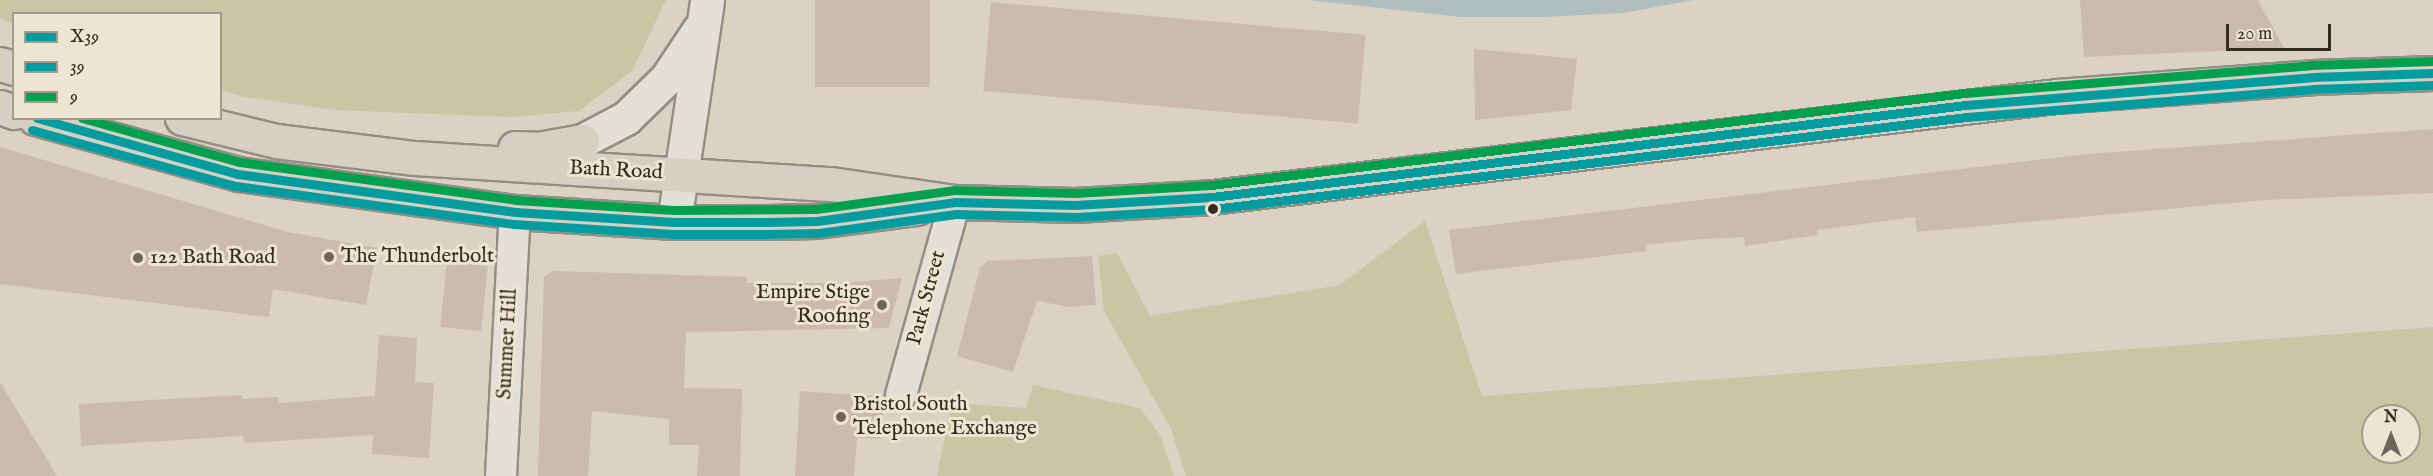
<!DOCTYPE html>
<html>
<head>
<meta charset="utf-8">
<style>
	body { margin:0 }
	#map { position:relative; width:2433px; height:476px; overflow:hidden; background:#dbd2c3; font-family:"IM FELL English",serif }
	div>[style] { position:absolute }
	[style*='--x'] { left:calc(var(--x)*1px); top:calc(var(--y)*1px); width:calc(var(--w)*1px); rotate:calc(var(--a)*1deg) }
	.green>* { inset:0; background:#cac5a4 }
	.water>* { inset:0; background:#b0bebd }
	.building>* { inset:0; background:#cbbaaf; transform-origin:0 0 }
	.roads { filter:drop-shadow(2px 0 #938d83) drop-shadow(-2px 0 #938d83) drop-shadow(0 2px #938d83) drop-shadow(0 -2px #938d83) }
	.street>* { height:30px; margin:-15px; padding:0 15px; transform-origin:15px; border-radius:15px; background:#e4dfd7 }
	.secondary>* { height:33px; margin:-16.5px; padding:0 16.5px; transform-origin:16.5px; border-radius:16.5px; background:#e4dfd7 }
	.highway>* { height:33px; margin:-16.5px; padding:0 16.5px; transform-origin:16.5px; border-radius:16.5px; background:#d7cfc3 }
	.bus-1>* { height:9px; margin:-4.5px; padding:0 4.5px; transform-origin:4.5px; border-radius:4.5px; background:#059c9f }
	.bus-2>* { height:9px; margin:-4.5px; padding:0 4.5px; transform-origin:4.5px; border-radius:4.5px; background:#059c9f }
	.bus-3>* { height:9px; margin:-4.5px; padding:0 4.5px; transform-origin:4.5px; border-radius:4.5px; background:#03a04f }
	.dots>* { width:16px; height:16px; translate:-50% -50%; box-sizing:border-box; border:3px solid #eee4d2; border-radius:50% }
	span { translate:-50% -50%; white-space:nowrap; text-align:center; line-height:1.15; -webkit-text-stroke:6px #eee4d2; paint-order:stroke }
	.street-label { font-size:21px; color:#352c20 }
	.poi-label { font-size:21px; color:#352c20 }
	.left { translate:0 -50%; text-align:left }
	.right { translate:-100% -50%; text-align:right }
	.legend { position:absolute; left:12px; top:12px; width:210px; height:108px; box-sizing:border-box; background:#eee4d2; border:2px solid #a49a8b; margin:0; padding:8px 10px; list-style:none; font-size:18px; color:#352c20 }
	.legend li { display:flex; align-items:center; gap:12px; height:30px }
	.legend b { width:30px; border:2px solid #a49a8b }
	.north { position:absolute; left:2361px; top:404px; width:60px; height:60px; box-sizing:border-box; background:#eee4d2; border:2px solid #a49a8b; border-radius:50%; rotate:0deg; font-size:16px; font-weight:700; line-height:24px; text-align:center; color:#352c20 }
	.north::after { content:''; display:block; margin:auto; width:21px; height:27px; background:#6f6659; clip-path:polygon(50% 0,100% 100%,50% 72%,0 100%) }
	.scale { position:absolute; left:2226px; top:24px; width:105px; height:27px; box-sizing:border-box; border:3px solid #352c20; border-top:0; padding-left:8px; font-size:18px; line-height:21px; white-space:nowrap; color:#352c20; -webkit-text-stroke:4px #eee4d2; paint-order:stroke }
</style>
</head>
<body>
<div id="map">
	<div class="green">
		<div style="clip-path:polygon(0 0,666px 0,632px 71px,579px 111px,510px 117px,334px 110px,240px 96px,221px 90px,220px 14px,14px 14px,13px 24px,0 18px)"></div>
		<div style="clip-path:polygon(evenodd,1425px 221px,1482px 396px,2433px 327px,2433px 476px,1186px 476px,1171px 429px,1104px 311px,1098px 256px,1117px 253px,1150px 316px,1340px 285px,1425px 221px,2373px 416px,2409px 416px,2409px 452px,2373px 452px,2373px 416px)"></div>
		<div style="clip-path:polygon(1033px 385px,1140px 408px,1160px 435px,1174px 476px,937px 476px,952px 403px,1026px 408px)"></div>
	</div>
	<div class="water">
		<div style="clip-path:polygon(1307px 0,1694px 0,1623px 13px,1542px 17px,1460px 17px)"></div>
	</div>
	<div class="building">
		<div style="left:815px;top:0;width:115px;height:87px"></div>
		<div style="clip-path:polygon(2080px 0,2258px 0,2284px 48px,2084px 57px)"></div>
		<div style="left:991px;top:2px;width:376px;height:89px;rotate:5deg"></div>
		<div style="clip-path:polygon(1474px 49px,1577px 59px,1571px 110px,1475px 120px)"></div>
		<div style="clip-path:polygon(2433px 129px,2433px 193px,2266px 200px,1917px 232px,1915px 217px,1817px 230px,1818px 235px,1745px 246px,1744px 237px,1688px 240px,1646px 245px,1646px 251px,1456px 274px,1449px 230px,2087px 154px)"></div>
		<div style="clip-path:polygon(0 147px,288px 232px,377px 248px,366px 305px,273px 289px,269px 317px,0 284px)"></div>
		<div style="clip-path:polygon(1092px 256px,1096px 305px,1070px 307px,1037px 301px,1013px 372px,957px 356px,980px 268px,988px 261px)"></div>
		<div style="left:447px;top:262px;width:41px;height:65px;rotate:6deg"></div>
		<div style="clip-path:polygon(553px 271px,747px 277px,747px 283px,841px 283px,902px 278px,889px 328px,686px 332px,684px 388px,742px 389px,740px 476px,697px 476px,699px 445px,669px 445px,669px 419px,592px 411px,588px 476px,538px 476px,544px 277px)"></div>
		<div style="clip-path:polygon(379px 335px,417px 338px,415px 382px,434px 383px,429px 458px,372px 454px,373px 435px,244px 443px,243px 436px,81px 446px,79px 404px,242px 395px,242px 399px,278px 397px,279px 403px,375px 396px)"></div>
		<div style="clip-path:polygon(0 382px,57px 476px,0 476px)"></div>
		<div style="clip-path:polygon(800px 391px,884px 397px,881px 439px,857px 438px,854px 476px,795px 476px)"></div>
	</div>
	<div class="roads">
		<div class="street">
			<div style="--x:901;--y:395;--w:200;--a:-74.4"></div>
			<div style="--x:501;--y:476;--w:264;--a:-87"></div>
		</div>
		<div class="secondary">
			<div style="--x:582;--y:141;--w:50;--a:-27.6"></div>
			<div style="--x:626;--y:118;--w:57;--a:-44.3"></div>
			<div style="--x:667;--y:78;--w:58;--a:-56.3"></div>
			<div style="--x:674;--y:222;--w:224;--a:-81.5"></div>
		</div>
		<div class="highway">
			<div style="--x:0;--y:64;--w:15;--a:16"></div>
			<div style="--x:0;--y:107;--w:15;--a:20"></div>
			<div style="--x:35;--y:118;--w:211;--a:15.4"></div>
			<div style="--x:238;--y:174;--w:280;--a:7.8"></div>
			<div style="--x:515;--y:212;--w:159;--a:3.6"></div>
			<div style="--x:674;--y:222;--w:92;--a:0"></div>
			<div style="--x:766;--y:222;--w:51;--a:-1.1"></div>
			<div style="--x:817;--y:221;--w:101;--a:-7.4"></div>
			<div style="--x:182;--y:118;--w:97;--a:13.7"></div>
			<div style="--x:276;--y:141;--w:140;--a:7"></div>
			<div style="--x:415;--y:158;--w:417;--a:3.6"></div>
			<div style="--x:831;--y:184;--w:125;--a:8.3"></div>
			<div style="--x:955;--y:202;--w:120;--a:1.4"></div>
			<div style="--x:1075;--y:205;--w:137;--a:-3.3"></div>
			<div style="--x:1212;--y:197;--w:850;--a:-6.82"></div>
			<div style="--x:2056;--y:96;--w:257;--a:-4.2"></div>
			<div style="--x:2312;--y:77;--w:121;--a:-1.9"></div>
			<div style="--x:515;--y:148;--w:23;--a:2"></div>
			<div style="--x:538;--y:149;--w:45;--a:-10.3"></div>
		</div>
	</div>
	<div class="bus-1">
		<div style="--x:37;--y:118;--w:209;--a:15.6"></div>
		<div style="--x:238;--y:174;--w:280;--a:7.8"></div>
		<div style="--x:515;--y:212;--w:159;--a:3.6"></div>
		<div style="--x:674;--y:222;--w:92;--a:0"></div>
		<div style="--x:766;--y:222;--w:51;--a:-1.1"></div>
		<div style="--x:817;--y:221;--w:139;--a:-7.8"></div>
		<div style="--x:955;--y:202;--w:120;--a:1.4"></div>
		<div style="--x:1075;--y:205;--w:137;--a:-3.3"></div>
		<div style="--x:1212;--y:197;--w:760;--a:-6.96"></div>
		<div style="--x:1966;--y:105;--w:347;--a:-4.6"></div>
		<div style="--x:2312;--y:77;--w:121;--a:-1.9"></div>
	</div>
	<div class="bus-2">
		<div style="--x:32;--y:130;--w:212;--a:15.4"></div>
		<div style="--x:236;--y:186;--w:281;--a:7.8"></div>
		<div style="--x:514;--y:224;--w:159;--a:3.6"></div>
		<div style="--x:673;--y:234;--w:93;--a:0"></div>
		<div style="--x:766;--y:234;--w:53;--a:-1.1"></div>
		<div style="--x:819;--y:233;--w:138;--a:-7.9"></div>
		<div style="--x:956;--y:214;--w:120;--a:1.4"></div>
		<div style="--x:1076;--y:217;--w:137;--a:-3.3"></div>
		<div style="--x:1213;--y:209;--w:760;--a:-6.96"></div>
		<div style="--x:1967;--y:117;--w:347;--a:-4.6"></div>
		<div style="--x:2313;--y:89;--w:120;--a:-1.9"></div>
	</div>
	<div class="bus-3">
		<div style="--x:82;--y:118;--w:164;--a:15.6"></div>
		<div style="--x:240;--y:162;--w:279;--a:7.8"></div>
		<div style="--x:516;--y:200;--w:158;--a:3.6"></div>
		<div style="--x:674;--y:210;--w:142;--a:-0.4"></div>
		<div style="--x:816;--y:209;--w:139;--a:-7.8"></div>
		<div style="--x:954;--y:190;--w:121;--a:1.4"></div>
		<div style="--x:1075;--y:193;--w:136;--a:-3.4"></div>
		<div style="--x:1211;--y:185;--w:760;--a:-6.96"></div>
		<div style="--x:1965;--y:93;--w:347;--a:-4.6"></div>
		<div style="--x:2311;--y:65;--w:122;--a:-1.9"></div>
	</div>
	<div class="dots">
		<div style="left:1213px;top:209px;background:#352c20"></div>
		<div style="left:329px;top:257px;background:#6f6659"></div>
		<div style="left:138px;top:258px;background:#6f6659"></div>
		<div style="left:882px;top:305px;background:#6f6659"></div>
		<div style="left:841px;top:417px;background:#6f6659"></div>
	</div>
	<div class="street-label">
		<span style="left:616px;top:171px;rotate:3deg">Bath Road</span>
		<span style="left:927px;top:298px;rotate:-75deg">Park Street</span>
		<span style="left:508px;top:344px;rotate:-87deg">Summer Hill</span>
	</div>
	<div class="poi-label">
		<span class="left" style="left:341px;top:257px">The Thunderbolt</span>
		<span class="left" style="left:150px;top:258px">122 Bath Road</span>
		<span class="right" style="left:870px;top:305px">Empire Stige<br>Roofing</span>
		<span class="left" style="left:853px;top:417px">Bristol South<br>Telephone Exchange</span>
	</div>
	<ul class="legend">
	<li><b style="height:8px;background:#059c9f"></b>X39</li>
	<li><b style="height:8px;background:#059c9f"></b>39</li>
	<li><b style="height:8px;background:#03a04f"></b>9</li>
	</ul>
	<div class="north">N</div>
	<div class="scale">20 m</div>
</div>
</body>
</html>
